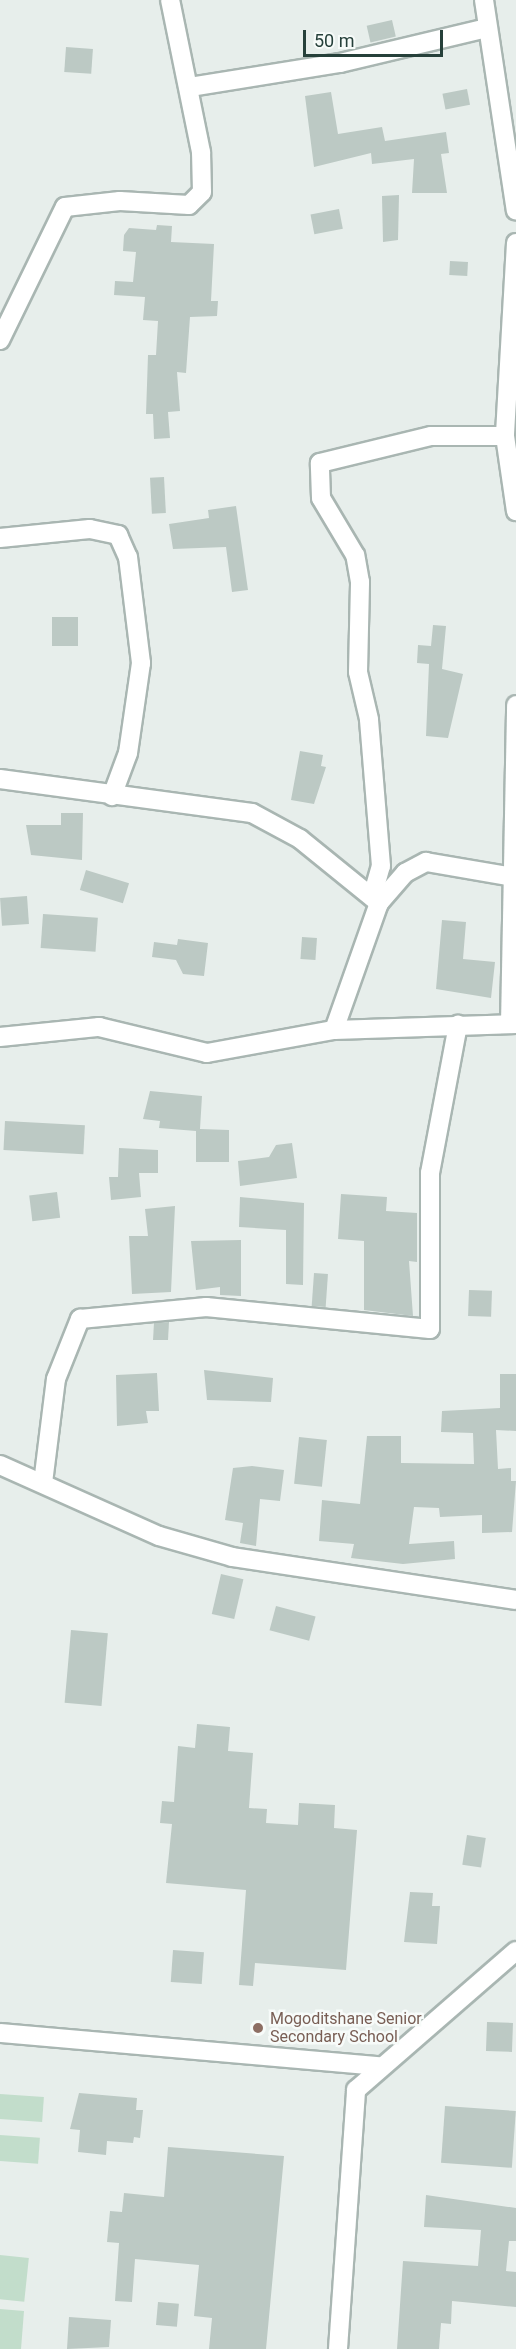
<!DOCTYPE html>
<html>
<head>
<meta charset="utf-8">
<style>
	body { margin:0 }
	#map { position:relative; width:516px; height:2349px; overflow:hidden; background:#e7eeeb; font-family:Roboto,sans-serif }
	div>[style] { position:absolute }
	[style*='--x'] { left:calc(var(--x)*1px); top:calc(var(--y)*1px); width:calc(var(--w)*1px); rotate:calc(var(--a)*1deg) }
	.green>* { inset:0; background:#c2ddcb; transform-origin:0 0 }
	.building>* { inset:0; background:#bcc9c4; transform-origin:0 0 }
	.roads { filter:drop-shadow(2px 0 #a9b6b2) drop-shadow(-2px 0 #a9b6b2) drop-shadow(0 2px #a9b6b2) drop-shadow(0 -2px #a9b6b2) }
	.minor>* { height:18px; margin:-9px; padding:0 9px; transform-origin:9px; border-radius:9px; background:#fff }
	.dots>* { width:16px; height:16px; translate:-50% -50%; box-sizing:border-box; border:3px solid #f7fbf9; border-radius:50% }
	span { translate:-50% -50%; white-space:nowrap; text-align:center; line-height:1.15; -webkit-text-stroke:5px #f7fbf9; paint-order:stroke }
	.education-label { font-size:16px; color:#785e54 }
	.left { translate:0 -50%; text-align:left }
	.scale { position:absolute; left:303px; top:30px; width:140px; height:27px; box-sizing:border-box; border:3px solid #26403a; border-top:0; padding-left:8px; font-size:18px; line-height:21px; white-space:nowrap; color:#26403a; -webkit-text-stroke:4px #f7fbf9; paint-order:stroke }
</style>
</head>
<body>
<div id="map">
	<div class="green">
		<div style="left:0;top:2094px;width:44px;height:25px;rotate:4deg"></div>
		<div style="left:0;top:2135px;width:40px;height:26px;rotate:4deg"></div>
		<div style="left:0;top:2255px;width:29px;height:44px;rotate:6deg"></div>
		<div style="clip-path:polygon(0 2309px,24px 2311px,21px 2349px,0 2349px)"></div>
	</div>
	<div class="building">
		<div style="left:392px;top:20px;width:17px;height:26px;rotate:77deg"></div>
		<div style="left:66px;top:47px;width:27px;height:25px;rotate:4deg"></div>
		<div style="left:467px;top:89px;width:16px;height:25px;rotate:79deg"></div>
		<div style="clip-path:polygon(331px 92px,338px 134px,382px 127px,385px 141px,446px 132px,449px 153px,441px 154px,447px 193px,412px 193px,414px 159px,372px 164px,371px 153px,314px 167px,305px 96px)"></div>
		<div style="clip-path:polygon(399px 195px,398px 240px,383px 242px,382px 196px)"></div>
		<div style="left:339px;top:209px;width:20px;height:29px;rotate:79deg"></div>
		<div style="clip-path:polygon(157px 225px,172px 226px,171px 242px,214px 244px,211px 301px,218px 301px,217px 316px,190px 317px,186px 373px,177px 372px,180px 411px,168px 412px,170px 438px,154px 439px,153px 414px,146px 414px,148px 355px,156px 355px,158px 321px,143px 320px,145px 297px,114px 295px,115px 281px,133px 282px,136px 252px,123px 251px,124px 235px,129px 228px,156px 230px)"></div>
		<div style="left:450px;top:261px;width:18px;height:14px;rotate:3deg"></div>
		<div style="left:164px;top:477px;width:36px;height:14px;rotate:87deg"></div>
		<div style="clip-path:polygon(236px 506px,248px 590px,232px 592px,226px 547px,173px 549px,169px 524px,209px 518px,208px 510px)"></div>
		<div style="left:52px;top:617px;width:26px;height:29px"></div>
		<div style="clip-path:polygon(433px 625px,446px 626px,442px 669px,463px 674px,448px 738px,426px 736px,429px 664px,417px 663px,418px 645px,431px 646px)"></div>
		<div style="clip-path:polygon(300px 751px,323px 755px,321px 766px,326px 767px,314px 804px,291px 800px)"></div>
		<div style="clip-path:polygon(61px 813px,83px 813px,82px 860px,31px 855px,26px 825px,61px 825px)"></div>
		<div style="left:86px;top:870px;width:45px;height:21px;rotate:17deg"></div>
		<div style="left:27px;top:896px;width:28px;height:27px;rotate:86deg"></div>
		<div style="left:43px;top:914px;width:55px;height:34px;rotate:4deg"></div>
		<div style="clip-path:polygon(442px 920px,466px 922px,463px 959px,495px 962px,491px 998px,436px 989px)"></div>
		<div style="left:302px;top:937px;width:15px;height:22px;rotate:4deg"></div>
		<div style="clip-path:polygon(178px 939px,208px 943px,204px 976px,183px 974px,176px 960px,152px 957px,154px 942px,177px 945px)"></div>
		<div style="clip-path:polygon(150px 1091px,202px 1096px,200px 1129px,229px 1130px,229px 1162px,196px 1162px,196px 1131px,159px 1128px,160px 1121px,143px 1119px)"></div>
		<div style="left:5px;top:1121px;width:80px;height:29px;rotate:3deg"></div>
		<div style="clip-path:polygon(292px 1143px,297px 1178px,240px 1186px,238px 1161px,269px 1157px,276px 1145px)"></div>
		<div style="clip-path:polygon(119px 1148px,158px 1150px,158px 1173px,139px 1173px,141px 1197px,111px 1200px,109px 1177px,118px 1177px)"></div>
		<div style="left:57px;top:1192px;width:26px;height:28px;rotate:83deg"></div>
		<div style="clip-path:polygon(341px 1194px,387px 1197px,386px 1211px,417px 1213px,417px 1262px,409px 1261px,413px 1316px,364px 1310px,364px 1241px,338px 1239px)"></div>
		<div style="clip-path:polygon(240px 1197px,304px 1203px,303px 1285px,286px 1284px,286px 1230px,239px 1227px)"></div>
		<div style="clip-path:polygon(175px 1206px,171px 1292px,132px 1294px,129px 1236px,148px 1236px,145px 1209px)"></div>
		<div style="clip-path:polygon(241px 1240px,241px 1296px,220px 1295px,220px 1287px,196px 1290px,191px 1241px)"></div>
		<div style="left:314px;top:1273px;width:14px;height:33px;rotate:4deg"></div>
		<div style="left:469px;top:1290px;width:23px;height:26px;rotate:2deg"></div>
		<div style="clip-path:polygon(169px 1322px,168px 1340px,153px 1340px,154px 1323px)"></div>
		<div style="clip-path:polygon(204px 1370px,273px 1378px,271px 1402px,207px 1400px)"></div>
		<div style="clip-path:polygon(157px 1373px,159px 1411px,146px 1411px,148px 1423px,117px 1426px,116px 1375px)"></div>
		<div style="clip-path:polygon(500px 1374px,516px 1374px,516px 1431px,496px 1430px,498px 1469px,511px 1468px,511px 1481px,516px 1481px,512px 1532px,482px 1533px,482px 1515px,440px 1517px,439px 1508px,414px 1507px,409px 1544px,454px 1541px,455px 1559px,403px 1564px,351px 1558px,354px 1544px,319px 1541px,322px 1500px,360px 1504px,367px 1436px,401px 1436px,401px 1463px,474px 1464px,473px 1433px,441px 1432px,442px 1411px,500px 1408px)"></div>
		<div style="left:299px;top:1437px;width:28px;height:47px;rotate:6deg"></div>
		<div style="clip-path:polygon(252px 1466px,284px 1470px,280px 1501px,260px 1499px,256px 1546px,240px 1543px,243px 1523px,225px 1520px,233px 1468px)"></div>
		<div style="left:221px;top:1574px;width:23px;height:41px;rotate:13deg"></div>
		<div style="left:276px;top:1606px;width:41px;height:25px;rotate:15deg"></div>
		<div style="left:71px;top:1630px;width:37px;height:73px;rotate:5deg"></div>
		<div style="clip-path:polygon(197px 1724px,230px 1727px,228px 1751px,253px 1753px,249px 1808px,267px 1809px,266px 1823px,298px 1825px,299px 1803px,335px 1805px,334px 1828px,357px 1830px,346px 1970px,255px 1963px,253px 1986px,239px 1985px,246px 1890px,166px 1883px,172px 1824px,160px 1823px,162px 1801px,174px 1802px,178px 1746px,195px 1748px)"></div>
		<div style="left:467px;top:1835px;width:19px;height:30px;rotate:9deg"></div>
		<div style="clip-path:polygon(410px 1892px,433px 1893px,432px 1906px,440px 1906px,437px 1944px,404px 1942px)"></div>
		<div style="left:173px;top:1950px;width:31px;height:32px;rotate:4deg"></div>
		<div style="left:487px;top:2022px;width:26px;height:29px;rotate:2deg"></div>
		<div style="clip-path:polygon(79px 2093px,137px 2098px,136px 2110px,143px 2110px,140px 2138px,134px 2137px,133px 2143px,107px 2141px,106px 2155px,78px 2152px,80px 2130px,70px 2129px)"></div>
		<div style="left:445px;top:2106px;width:71px;height:57px;rotate:4deg"></div>
		<div style="clip-path:polygon(168px 2147px,284px 2156px,266px 2349px,209px 2349px,212px 2318px,194px 2316px,199px 2265px,135px 2259px,132px 2302px,115px 2301px,119px 2243px,107px 2242px,110px 2211px,122px 2212px,124px 2193px,164px 2197px)"></div>
		<div style="clip-path:polygon(426px 2195px,516px 2208px,516px 2241px,509px 2241px,506px 2271px,516px 2272px,516px 2307px,452px 2301px,451px 2324px,441px 2323px,439px 2349px,397px 2349px,403px 2261px,478px 2266px,481px 2230px,424px 2227px)"></div>
		<div style="left:158px;top:2302px;width:21px;height:23px;rotate:5deg"></div>
		<div style="clip-path:polygon(69px 2317px,111px 2320px,109px 2347px,67px 2349px)"></div>
	</div>
	<div class="roads">
		<div class="minor">
			<div style="--x:484;--y:0;--w:213;--a:81.4"></div>
			<div style="--x:190;--y:87;--w:152;--a:-9.1"></div>
			<div style="--x:340;--y:63;--w:151;--a:-13.4"></div>
			<div style="--x:516;--y:243;--w:193;--a:93.3"></div>
			<div style="--x:505;--y:436;--w:76;--a:81.7"></div>
			<div style="--x:0;--y:340;--w:148;--a:-64"></div>
			<div style="--x:65;--y:207;--w:55;--a:-6.2"></div>
			<div style="--x:120;--y:201;--w:69;--a:3.3"></div>
			<div style="--x:189;--y:205;--w:18;--a:-45"></div>
			<div style="--x:202;--y:192;--w:40;--a:-91.4"></div>
			<div style="--x:201;--y:152;--w:155;--a:-101.5"></div>
			<div style="--x:0;--y:538;--w:90;--a:-5.7"></div>
			<div style="--x:90;--y:529;--w:29;--a:12"></div>
			<div style="--x:118;--y:535;--w:24;--a:66"></div>
			<div style="--x:128;--y:557;--w:107;--a:83"></div>
			<div style="--x:141;--y:663;--w:91;--a:98.2"></div>
			<div style="--x:128;--y:753;--w:46;--a:110.4"></div>
			<div style="--x:0;--y:779;--w:254;--a:7.7"></div>
			<div style="--x:252;--y:813;--w:55;--a:28.4"></div>
			<div style="--x:300;--y:839;--w:102;--a:39"></div>
			<div style="--x:372;--y:897;--w:32;--a:-74"></div>
			<div style="--x:381;--y:866;--w:147;--a:-94.7"></div>
			<div style="--x:369;--y:719;--w:48;--a:-103.2"></div>
			<div style="--x:358;--y:672;--w:90;--a:-88.7"></div>
			<div style="--x:360;--y:582;--w:27;--a:-100"></div>
			<div style="--x:355;--y:555;--w:66;--a:-120.8"></div>
			<div style="--x:321;--y:498;--w:35;--a:-92"></div>
			<div style="--x:320;--y:463;--w:114;--a:-13.7"></div>
			<div style="--x:431;--y:436;--w:74;--a:0"></div>
			<div style="--x:510;--y:1024;--w:319;--a:-88.9"></div>
			<div style="--x:334;--y:1030;--w:135;--a:-70.5"></div>
			<div style="--x:379;--y:903;--w:40;--a:-49"></div>
			<div style="--x:405;--y:873;--w:24;--a:-28"></div>
			<div style="--x:426;--y:862;--w:88;--a:9.8"></div>
			<div style="--x:0;--y:1037;--w:100;--a:-5.8"></div>
			<div style="--x:99;--y:1027;--w:111;--a:13.5"></div>
			<div style="--x:207;--y:1053;--w:129;--a:-10.3"></div>
			<div style="--x:334;--y:1030;--w:182;--a:-1.9"></div>
			<div style="--x:0;--y:1465;--w:174;--a:24.1"></div>
			<div style="--x:159;--y:1536;--w:76;--a:16"></div>
			<div style="--x:232;--y:1557;--w:287;--a:8.6"></div>
			<div style="--x:43;--y:1483;--w:105;--a:-82.9"></div>
			<div style="--x:56;--y:1379;--w:65;--a:-68.2"></div>
			<div style="--x:80;--y:1319;--w:127;--a:-5.4"></div>
			<div style="--x:206;--y:1307;--w:225;--a:5.6"></div>
			<div style="--x:430;--y:1329;--w:156;--a:-90"></div>
			<div style="--x:430;--y:1173;--w:151;--a:-79.3"></div>
			<div style="--x:0;--y:2033;--w:380;--a:5"></div>
			<div style="--x:338;--y:2349;--w:260;--a:-86"></div>
			<div style="--x:356;--y:2090;--w:212;--a:-41"></div>
		</div>
	</div>
	<div class="dots">
		<div style="left:258px;top:2028px;background:#8d6e63"></div>
	</div>
	<div class="education-label">
		<span class="left" style="left:270px;top:2028px">Mogoditshane Senior<br>Secondary School</span>
	</div>
	<div class="scale">50 m</div>
</div>
</body>
</html>
